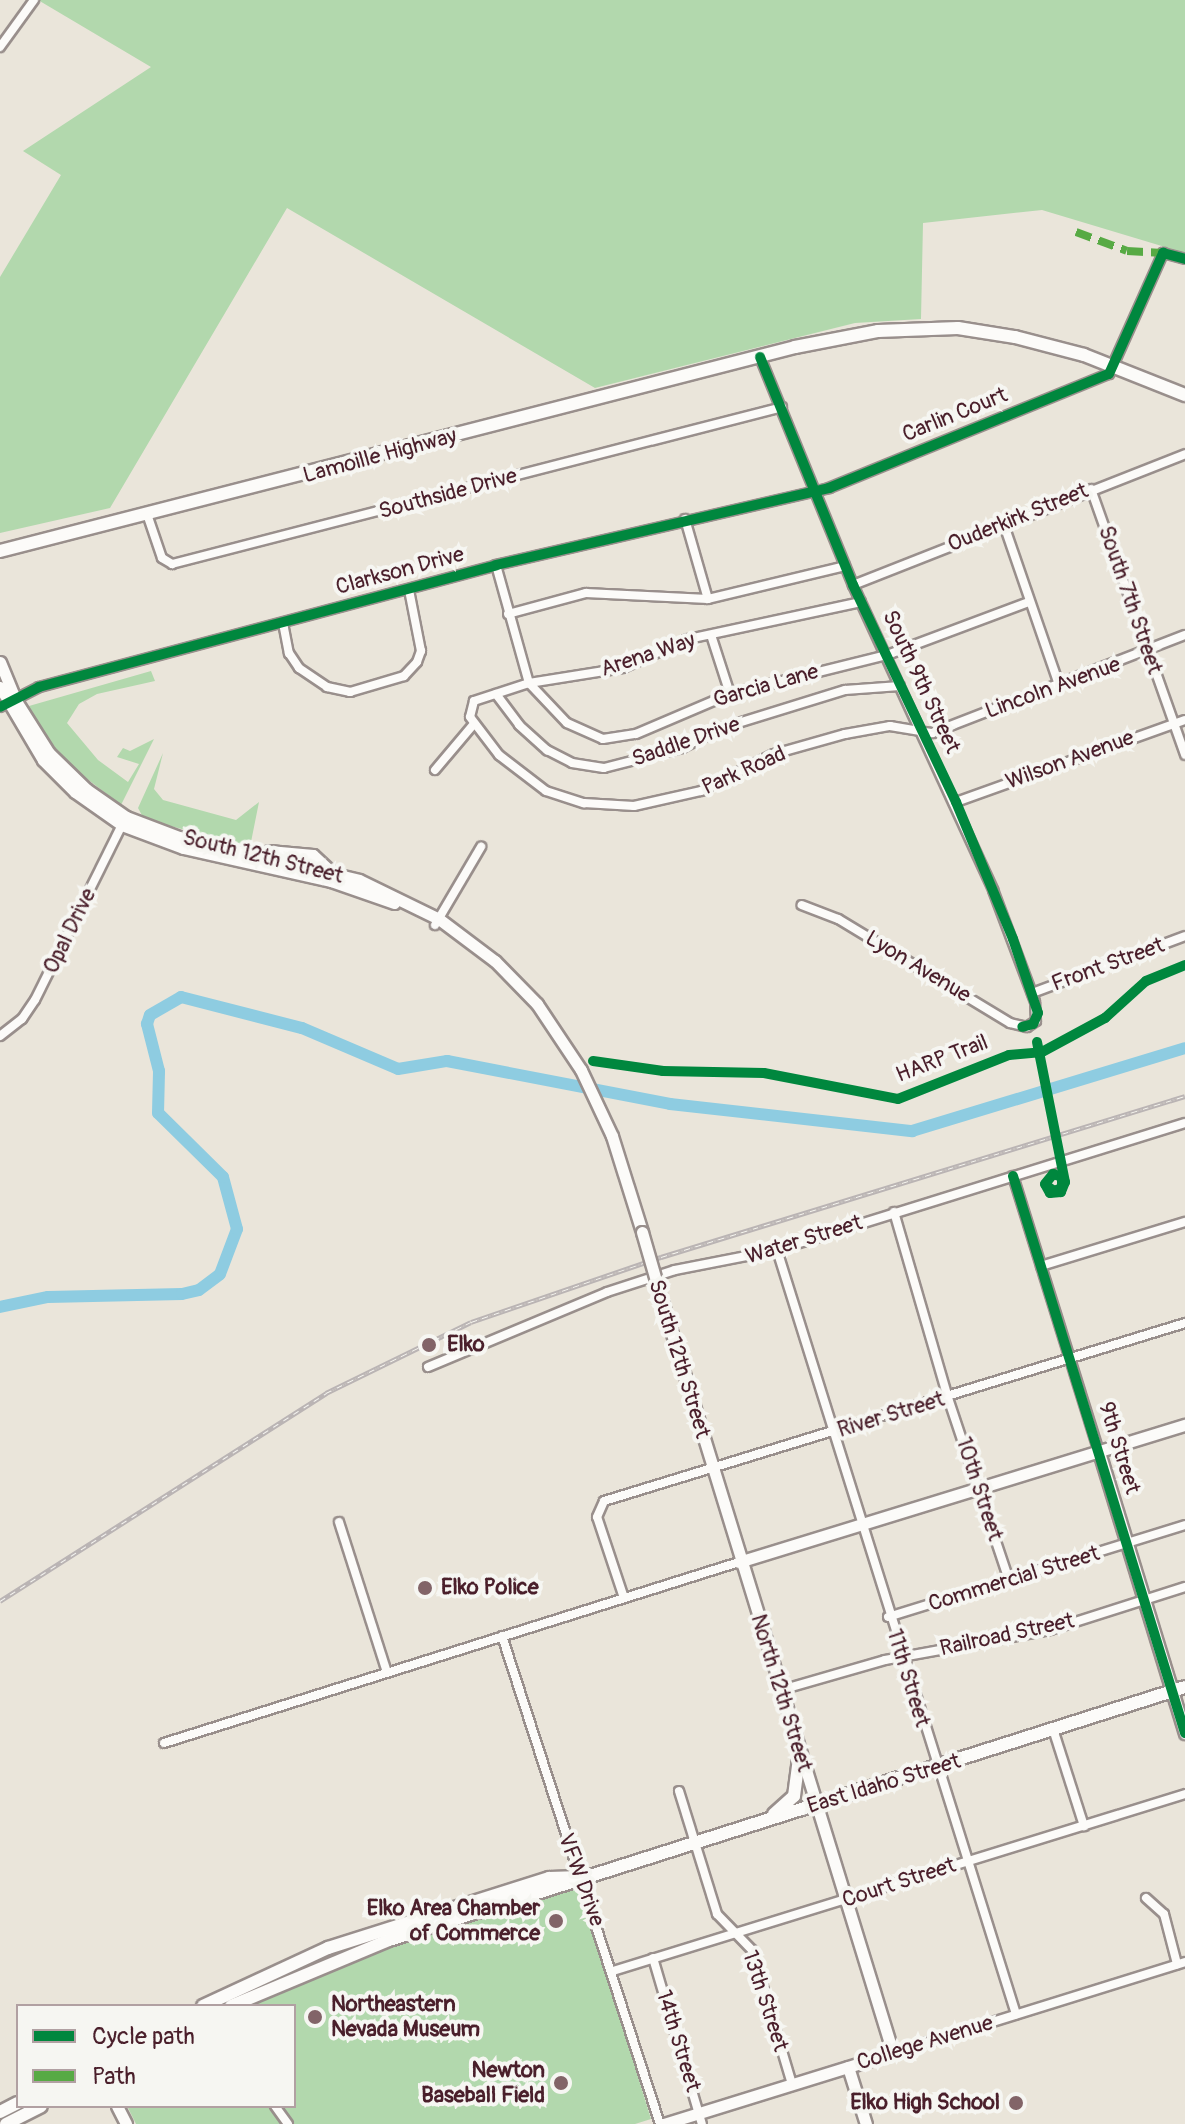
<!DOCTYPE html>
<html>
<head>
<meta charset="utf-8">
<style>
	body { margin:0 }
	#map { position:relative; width:1185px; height:2124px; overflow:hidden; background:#eae5da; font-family:Pangolin,sans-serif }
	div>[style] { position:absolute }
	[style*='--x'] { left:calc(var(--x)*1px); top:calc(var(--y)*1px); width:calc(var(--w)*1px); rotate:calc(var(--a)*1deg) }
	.green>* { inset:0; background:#b2d8ad }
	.river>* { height:12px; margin:-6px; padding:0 6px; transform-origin:6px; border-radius:6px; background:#8ecce1 }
	.roads { filter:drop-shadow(2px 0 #998f8c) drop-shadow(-2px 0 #998f8c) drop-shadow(0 2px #998f8c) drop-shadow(0 -2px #998f8c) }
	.street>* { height:8px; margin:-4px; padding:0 4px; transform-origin:4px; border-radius:4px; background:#fcfbf9 }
	.secondary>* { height:11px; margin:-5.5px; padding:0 5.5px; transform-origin:5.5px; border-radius:5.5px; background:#fcfbf9 }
	.primary>* { height:12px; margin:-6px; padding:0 6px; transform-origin:6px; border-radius:6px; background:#fcfbf9 }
	.rail>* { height:5px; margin-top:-2.5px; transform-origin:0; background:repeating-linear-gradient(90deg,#f6f6f2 0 6px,#bab4b4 0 12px); box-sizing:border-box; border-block:2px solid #bab4b4 }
	.bridges { filter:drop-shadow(2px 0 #998f8c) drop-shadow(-2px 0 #998f8c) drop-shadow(0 2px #998f8c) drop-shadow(0 -2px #998f8c) }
	.secondary-bridge>* { height:11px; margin:-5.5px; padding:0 5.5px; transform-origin:5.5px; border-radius:5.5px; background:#fcfbf9 }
	.quiet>* { height:8px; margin-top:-4px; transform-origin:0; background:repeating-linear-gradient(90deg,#57aa44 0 16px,transparent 0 24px) }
	.cycleway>* { height:10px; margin:-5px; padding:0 5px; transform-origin:5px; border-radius:5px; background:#00873e }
	.dots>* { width:22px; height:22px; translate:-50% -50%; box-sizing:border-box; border:4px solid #f6f6f2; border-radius:50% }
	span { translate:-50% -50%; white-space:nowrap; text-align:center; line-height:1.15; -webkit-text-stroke:8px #f6f6f2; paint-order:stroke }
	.street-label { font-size:22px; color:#4a1f2b }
	.poi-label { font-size:22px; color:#4a1f2b; font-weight:700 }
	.left { translate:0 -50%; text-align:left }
	.right { translate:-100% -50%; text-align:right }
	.legend { position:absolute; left:16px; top:2004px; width:280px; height:104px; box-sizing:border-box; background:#f6f6f2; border:2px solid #b1a0a2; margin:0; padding:10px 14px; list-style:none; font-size:24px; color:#4a1f2b }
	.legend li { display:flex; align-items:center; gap:16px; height:40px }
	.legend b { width:40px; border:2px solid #b1a0a2 }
</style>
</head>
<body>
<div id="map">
	<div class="green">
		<div style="clip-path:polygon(38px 0,1185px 0,1185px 253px,1042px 210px,923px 223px,921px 319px,855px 323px,595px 388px,287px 208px,110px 508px,0 533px,0 277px,61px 175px,23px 151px,151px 67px)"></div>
		<div style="clip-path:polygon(151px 671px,155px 681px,97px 694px,79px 704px,67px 723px,98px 760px,128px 782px,139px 764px,117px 757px,123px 748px,130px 751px,154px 739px,121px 805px,69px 765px,35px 723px,29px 706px)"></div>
		<div style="clip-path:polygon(163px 753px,154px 789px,163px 800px,236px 820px,259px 802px,250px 847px,144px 819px,138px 808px)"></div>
		<div style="clip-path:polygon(574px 1888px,582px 1894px,651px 2119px,635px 2124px,136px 2124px,127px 2106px,294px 2106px,294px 2006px,238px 2006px,359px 1955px)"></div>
	</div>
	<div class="river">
		<div style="--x:0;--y:1307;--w:49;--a:-11.8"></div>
		<div style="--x:48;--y:1297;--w:134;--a:-1.3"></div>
		<div style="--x:182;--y:1294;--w:17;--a:-13"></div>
		<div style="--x:199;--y:1290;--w:26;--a:-37"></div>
		<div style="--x:220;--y:1274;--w:48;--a:-69.3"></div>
		<div style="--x:237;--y:1229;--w:54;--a:-105.1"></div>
		<div style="--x:223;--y:1177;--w:91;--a:-135.4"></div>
		<div style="--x:158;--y:1113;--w:42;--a:-88.6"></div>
		<div style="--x:159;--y:1071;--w:49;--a:-104.3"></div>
		<div style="--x:147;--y:1024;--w:9;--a:-72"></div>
		<div style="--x:150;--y:1015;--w:36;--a:-30"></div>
		<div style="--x:181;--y:997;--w:125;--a:14.4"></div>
		<div style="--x:302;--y:1028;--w:104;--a:23.1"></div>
		<div style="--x:398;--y:1069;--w:50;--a:-9.3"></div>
		<div style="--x:447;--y:1061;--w:227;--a:10.9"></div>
		<div style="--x:670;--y:1104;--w:244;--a:6.4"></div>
		<div style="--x:912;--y:1131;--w:285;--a:-16.9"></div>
	</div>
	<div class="roads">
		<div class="street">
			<div style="--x:0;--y:47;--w:58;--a:-54.1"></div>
			<div style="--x:760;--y:357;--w:246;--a:67.8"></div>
			<div style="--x:853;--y:585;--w:336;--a:65.3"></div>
			<div style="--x:993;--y:890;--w:120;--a:69.4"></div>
			<div style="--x:1035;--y:1002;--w:19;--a:87"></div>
			<div style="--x:1036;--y:1021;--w:11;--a:146"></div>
			<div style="--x:1027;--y:1027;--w:17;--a:-167"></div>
			<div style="--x:1010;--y:1023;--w:201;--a:-148.8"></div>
			<div style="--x:838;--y:919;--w:39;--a:-159"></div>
			<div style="--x:1091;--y:489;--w:282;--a:70.5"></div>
			<div style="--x:147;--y:514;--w:46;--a:71.2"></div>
			<div style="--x:162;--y:558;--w:12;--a:31"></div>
			<div style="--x:172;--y:564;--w:630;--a:-14.43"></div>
			<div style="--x:685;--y:519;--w:83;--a:74"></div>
			<div style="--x:1004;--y:525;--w:169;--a:71"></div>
			<div style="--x:496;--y:565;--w:123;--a:74.4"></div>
			<div style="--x:529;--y:683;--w:55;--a:46.5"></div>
			<div style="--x:567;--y:723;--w:39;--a:24"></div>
			<div style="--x:603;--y:739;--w:33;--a:-9"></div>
			<div style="--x:636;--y:734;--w:102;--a:-23.1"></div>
			<div style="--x:730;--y:694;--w:162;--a:-14"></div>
			<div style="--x:887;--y:655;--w:152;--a:-20.5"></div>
			<div style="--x:853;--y:585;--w:357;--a:-21.5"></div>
			<div style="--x:861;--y:602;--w:177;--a:167.9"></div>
			<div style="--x:688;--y:639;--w:71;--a:156"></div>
			<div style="--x:623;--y:668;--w:95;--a:170.9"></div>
			<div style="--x:529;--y:683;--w:58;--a:161.9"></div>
			<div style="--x:474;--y:701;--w:16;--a:104"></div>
			<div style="--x:470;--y:717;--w:48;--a:52.7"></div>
			<div style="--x:499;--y:755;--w:59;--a:37.5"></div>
			<div style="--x:546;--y:791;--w:40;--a:18"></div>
			<div style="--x:584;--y:803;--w:50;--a:3.4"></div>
			<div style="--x:634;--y:806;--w:69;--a:-12.6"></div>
			<div style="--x:701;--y:791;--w:82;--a:-26.9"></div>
			<div style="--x:774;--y:754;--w:74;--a:-15.7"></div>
			<div style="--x:845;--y:734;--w:46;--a:-10.1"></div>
			<div style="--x:890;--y:726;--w:43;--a:9.5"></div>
			<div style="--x:932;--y:733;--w:271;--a:-21.2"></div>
			<div style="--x:508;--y:614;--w:81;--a:-15.1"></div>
			<div style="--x:586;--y:593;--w:122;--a:2.8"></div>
			<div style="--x:708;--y:599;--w:141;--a:-13.5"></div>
			<div style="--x:283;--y:623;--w:31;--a:79"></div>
			<div style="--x:289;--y:653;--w:18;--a:56"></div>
			<div style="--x:299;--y:668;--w:34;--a:34"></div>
			<div style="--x:327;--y:687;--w:24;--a:12"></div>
			<div style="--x:350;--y:692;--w:56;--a:-16.5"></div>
			<div style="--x:404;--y:676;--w:19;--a:-47"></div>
			<div style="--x:417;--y:662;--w:12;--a:-70"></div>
			<div style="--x:421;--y:651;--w:62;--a:-101.1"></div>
			<div style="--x:711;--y:635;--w:62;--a:72.1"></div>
			<div style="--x:496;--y:694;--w:39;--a:53"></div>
			<div style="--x:519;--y:725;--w:38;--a:42"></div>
			<div style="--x:547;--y:750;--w:28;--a:27"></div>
			<div style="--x:572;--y:763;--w:32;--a:9"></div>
			<div style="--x:604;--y:768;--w:81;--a:-14.4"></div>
			<div style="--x:682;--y:748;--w:45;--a:-26.6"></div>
			<div style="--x:722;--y:728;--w:129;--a:-17.2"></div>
			<div style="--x:845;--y:690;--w:55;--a:-4.2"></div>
			<div style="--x:0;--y:707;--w:44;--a:-27.1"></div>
			<div style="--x:39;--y:687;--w:473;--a:-14.9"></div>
			<div style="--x:496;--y:565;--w:342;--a:-13"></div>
			<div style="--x:829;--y:488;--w:302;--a:-22.2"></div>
			<div style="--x:1109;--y:374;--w:133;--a:-65.9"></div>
			<div style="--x:1163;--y:253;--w:23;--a:15"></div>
			<div style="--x:435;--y:770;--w:59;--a:-49.8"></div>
			<div style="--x:956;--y:802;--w:243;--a:-19.7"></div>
			<div style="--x:435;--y:925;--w:91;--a:-59.5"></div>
			<div style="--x:1032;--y:993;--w:163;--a:-20.4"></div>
			<div style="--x:0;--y:1036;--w:28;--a:-38"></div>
			<div style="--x:22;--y:1019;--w:23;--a:-56"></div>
			<div style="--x:35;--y:1000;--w:200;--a:-63.6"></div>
			<div style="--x:1013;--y:1176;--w:289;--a:72.7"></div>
			<div style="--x:894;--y:1212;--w:194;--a:73.8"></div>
			<div style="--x:948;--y:1398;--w:192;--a:71.5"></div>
			<div style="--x:777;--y:1250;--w:801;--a:72.63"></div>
			<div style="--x:1041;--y:1266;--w:151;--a:-17"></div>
			<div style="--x:428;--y:1367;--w:194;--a:-22.7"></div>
			<div style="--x:607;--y:1292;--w:71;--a:-17.9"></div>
			<div style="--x:675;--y:1270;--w:104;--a:-11.1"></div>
			<div style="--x:777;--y:1250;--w:427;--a:-17.3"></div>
			<div style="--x:339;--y:1522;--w:157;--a:72.3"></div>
			<div style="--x:624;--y:1598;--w:85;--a:-108.4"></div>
			<div style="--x:597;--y:1517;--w:17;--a:-66"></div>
			<div style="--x:604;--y:1501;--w:608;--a:-17.03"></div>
			<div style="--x:888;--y:1617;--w:311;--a:-17.2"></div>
			<div style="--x:502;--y:1636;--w:513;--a:72.06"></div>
			<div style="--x:781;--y:1690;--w:108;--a:-16.1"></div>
			<div style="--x:885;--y:1660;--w:168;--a:-10.3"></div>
			<div style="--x:1050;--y:1630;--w:142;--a:-17.7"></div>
			<div style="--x:1054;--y:1732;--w:99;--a:72.3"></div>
			<div style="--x:164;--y:1743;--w:603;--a:-17.47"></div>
			<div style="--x:679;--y:1791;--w:129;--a:72.8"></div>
			<div style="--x:717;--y:1914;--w:50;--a:45.8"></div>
			<div style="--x:752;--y:1950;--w:140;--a:73.4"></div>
			<div style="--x:1146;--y:1898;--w:24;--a:42"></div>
			<div style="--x:1164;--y:1914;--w:52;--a:75.4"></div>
			<div style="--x:653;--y:1958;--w:173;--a:73.6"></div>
			<div style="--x:613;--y:1971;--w:599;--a:-17.19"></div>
			<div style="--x:893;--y:2053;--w:306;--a:-17.3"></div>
			<div style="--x:275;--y:2106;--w:22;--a:54"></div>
		</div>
		<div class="secondary">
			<div style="--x:0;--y:662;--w:42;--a:67.7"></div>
			<div style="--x:16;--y:701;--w:62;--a:57.6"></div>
			<div style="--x:49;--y:753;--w:52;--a:44.2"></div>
			<div style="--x:86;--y:789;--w:49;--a:35"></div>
			<div style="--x:126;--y:817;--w:57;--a:20.7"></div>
			<div style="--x:179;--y:837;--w:185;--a:13.4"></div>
			<div style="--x:359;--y:880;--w:89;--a:26"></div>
			<div style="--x:439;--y:919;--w:70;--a:36.9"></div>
			<div style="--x:495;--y:961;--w:60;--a:45.7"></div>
			<div style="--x:537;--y:1004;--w:79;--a:56.3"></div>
			<div style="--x:581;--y:1070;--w:73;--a:64.8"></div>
			<div style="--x:612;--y:1136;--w:101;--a:72.6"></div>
			<div style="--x:0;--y:687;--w:85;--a:59.5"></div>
			<div style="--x:43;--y:760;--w:45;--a:45"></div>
			<div style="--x:75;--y:792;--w:57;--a:35.1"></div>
			<div style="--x:122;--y:825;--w:65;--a:20.7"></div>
			<div style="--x:183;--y:848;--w:152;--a:12.6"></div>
			<div style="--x:331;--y:881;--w:67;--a:19.2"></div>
			<div style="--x:269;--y:851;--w:44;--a:5.2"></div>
			<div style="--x:313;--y:855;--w:22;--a:43"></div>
			<div style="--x:661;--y:1298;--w:790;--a:72.92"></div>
			<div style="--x:893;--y:2053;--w:240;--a:162.8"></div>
			<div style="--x:1099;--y:1452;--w:294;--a:73"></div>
			<div style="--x:739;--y:1562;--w:467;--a:-17.1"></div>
			<div style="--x:848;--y:2067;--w:60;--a:72.5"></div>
			<div style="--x:117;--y:2106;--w:20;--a:63"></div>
		</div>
		<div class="primary">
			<div style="--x:0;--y:551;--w:821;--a:-14.39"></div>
			<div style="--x:795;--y:347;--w:85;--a:-10.9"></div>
			<div style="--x:878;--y:331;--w:80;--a:-2.1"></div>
			<div style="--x:958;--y:328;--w:58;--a:9"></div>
			<div style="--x:1015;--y:337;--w:71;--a:14.6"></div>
			<div style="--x:1084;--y:355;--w:109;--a:21.6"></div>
			<div style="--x:774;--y:1814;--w:27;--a:-42"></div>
			<div style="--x:794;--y:1796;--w:45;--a:-82.4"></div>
			<div style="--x:203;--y:2006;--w:138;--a:-24.9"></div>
			<div style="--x:328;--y:1948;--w:232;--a:-17.6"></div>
			<div style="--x:549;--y:1878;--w:32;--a:-2"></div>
			<div style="--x:231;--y:2006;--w:171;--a:-22.7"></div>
			<div style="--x:389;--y:1940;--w:835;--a:-17.63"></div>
			<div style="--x:0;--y:2112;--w:20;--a:-27"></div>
			<div style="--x:6;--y:2124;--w:39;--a:-27"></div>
		</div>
	</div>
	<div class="rail">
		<div style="--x:0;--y:1601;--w:387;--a:-32.5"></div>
		<div style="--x:326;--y:1393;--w:161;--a:-26.1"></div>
		<div style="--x:471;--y:1322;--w:201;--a:-18.9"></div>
		<div style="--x:661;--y:1257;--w:548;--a:-17.08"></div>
	</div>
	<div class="bridges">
		<div class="secondary-bridge">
			<div style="--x:642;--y:1232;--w:69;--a:73.9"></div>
		</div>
	</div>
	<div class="quiet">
		<div style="--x:1076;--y:232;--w:54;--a:20.4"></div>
		<div style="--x:1127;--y:251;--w:36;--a:3"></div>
	</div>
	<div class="cycleway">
		<div style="--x:760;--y:357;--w:246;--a:67.8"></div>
		<div style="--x:853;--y:585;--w:240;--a:64.6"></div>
		<div style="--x:956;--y:802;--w:148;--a:67.4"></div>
		<div style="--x:1013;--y:939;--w:78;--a:71.3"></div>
		<div style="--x:1038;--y:1013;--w:12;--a:114"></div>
		<div style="--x:1033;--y:1024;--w:11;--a:165"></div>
		<div style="--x:0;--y:707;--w:44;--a:-27.1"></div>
		<div style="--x:39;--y:687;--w:473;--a:-14.9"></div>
		<div style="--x:496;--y:565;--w:342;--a:-13"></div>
		<div style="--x:829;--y:488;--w:302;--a:-22.2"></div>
		<div style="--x:1109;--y:374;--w:133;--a:-65.9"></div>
		<div style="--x:1163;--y:253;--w:23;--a:15"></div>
		<div style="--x:1037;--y:1042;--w:143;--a:78.7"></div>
		<div style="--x:1065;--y:1182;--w:11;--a:112"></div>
		<div style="--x:1061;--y:1192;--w:11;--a:175"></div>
		<div style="--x:1050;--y:1193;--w:10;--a:-119"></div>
		<div style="--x:1045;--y:1184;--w:13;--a:-51"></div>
		<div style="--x:1053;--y:1174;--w:9;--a:18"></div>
		<div style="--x:1062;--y:1177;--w:11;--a:90"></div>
		<div style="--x:1062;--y:1188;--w:9;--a:159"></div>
		<div style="--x:1054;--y:1191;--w:9;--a:-144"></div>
		<div style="--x:593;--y:1061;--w:71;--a:8.1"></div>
		<div style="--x:663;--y:1071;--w:101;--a:1.1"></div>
		<div style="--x:764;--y:1073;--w:136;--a:11"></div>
		<div style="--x:898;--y:1099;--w:119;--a:-21.6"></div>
		<div style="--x:1009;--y:1055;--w:33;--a:-5"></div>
		<div style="--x:1042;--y:1052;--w:72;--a:-28.4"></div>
		<div style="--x:1105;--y:1018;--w:55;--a:-42.1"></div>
		<div style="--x:1146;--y:981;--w:42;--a:-22.3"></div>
		<div style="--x:1013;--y:1176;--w:583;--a:72.84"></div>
	</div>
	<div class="dots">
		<div style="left:429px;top:1345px;background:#826468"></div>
		<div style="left:425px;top:1588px;background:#826468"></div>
		<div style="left:556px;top:1921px;background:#826468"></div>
		<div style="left:315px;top:2017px;background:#826468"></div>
		<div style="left:561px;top:2083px;background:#826468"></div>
		<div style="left:1016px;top:2103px;background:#826468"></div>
	</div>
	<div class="street-label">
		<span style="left:955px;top:415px;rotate:-22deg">Carlin Court</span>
		<span style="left:380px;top:456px;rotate:-15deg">Lamoille Highway</span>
		<span style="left:448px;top:494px;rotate:-15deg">Southside Drive</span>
		<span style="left:1018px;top:518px;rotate:-22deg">Ouderkirk Street</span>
		<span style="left:400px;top:571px;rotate:-15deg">Clarkson Drive</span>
		<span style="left:1130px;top:600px;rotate:71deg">South 7th Street</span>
		<span style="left:648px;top:655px;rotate:-18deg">Arena Way</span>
		<span style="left:921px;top:682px;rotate:65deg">South 9th Street</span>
		<span style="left:766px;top:686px;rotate:-16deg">Garcia Lane</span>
		<span style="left:1053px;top:688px;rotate:-20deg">Lincoln Avenue</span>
		<span style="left:686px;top:742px;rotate:-19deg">Saddle Drive</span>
		<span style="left:1070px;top:760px;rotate:-20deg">Wilson Avenue</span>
		<span style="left:744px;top:771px;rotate:-24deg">Park Road</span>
		<span style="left:263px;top:857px;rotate:14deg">South 12th Street</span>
		<span style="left:70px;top:931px;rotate:-64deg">Opal Drive</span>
		<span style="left:1108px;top:965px;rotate:-20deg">Front Street</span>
		<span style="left:918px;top:967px;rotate:31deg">Lyon Avenue</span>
		<span style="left:942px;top:1059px;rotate:-21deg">HARP Trail</span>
		<span style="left:804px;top:1240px;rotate:-17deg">Water Street</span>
		<span style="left:679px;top:1359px;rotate:73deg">South 12th Street</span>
		<span style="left:891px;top:1415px;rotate:-17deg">River Street</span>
		<span style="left:1119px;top:1448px;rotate:73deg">9th Street</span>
		<span style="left:979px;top:1489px;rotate:72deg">10th Street</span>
		<span style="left:1014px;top:1579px;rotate:-17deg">Commercial Street</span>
		<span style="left:1007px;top:1635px;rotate:-12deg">Railroad Street</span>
		<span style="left:908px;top:1678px;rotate:73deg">11th Street</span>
		<span style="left:781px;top:1693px;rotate:73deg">North 12th Street</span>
		<span style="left:884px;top:1784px;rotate:-17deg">East Idaho Street</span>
		<span style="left:581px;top:1880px;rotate:70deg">VFW Drive</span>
		<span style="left:899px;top:1883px;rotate:-18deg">Court Street</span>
		<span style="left:765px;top:2001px;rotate:72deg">13th Street</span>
		<span style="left:678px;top:2041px;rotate:73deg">14th Street</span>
		<span style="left:925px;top:2043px;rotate:-17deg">College Avenue</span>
	</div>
	<div class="poi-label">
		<span class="left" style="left:447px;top:1345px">Elko</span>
		<span class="left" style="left:441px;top:1588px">Elko Police</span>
		<span class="right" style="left:540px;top:1921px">Elko Area Chamber<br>of Commerce</span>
		<span class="left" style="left:331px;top:2017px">Northeastern<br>Nevada Museum</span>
		<span class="right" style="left:545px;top:2083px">Newton<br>Baseball Field</span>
		<span class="right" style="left:1000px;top:2103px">Elko High School</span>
	</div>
	<ul class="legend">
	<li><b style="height:10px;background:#00873e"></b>Cycle path</li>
	<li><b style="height:10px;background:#57aa44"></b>Path</li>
	</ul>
</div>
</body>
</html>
